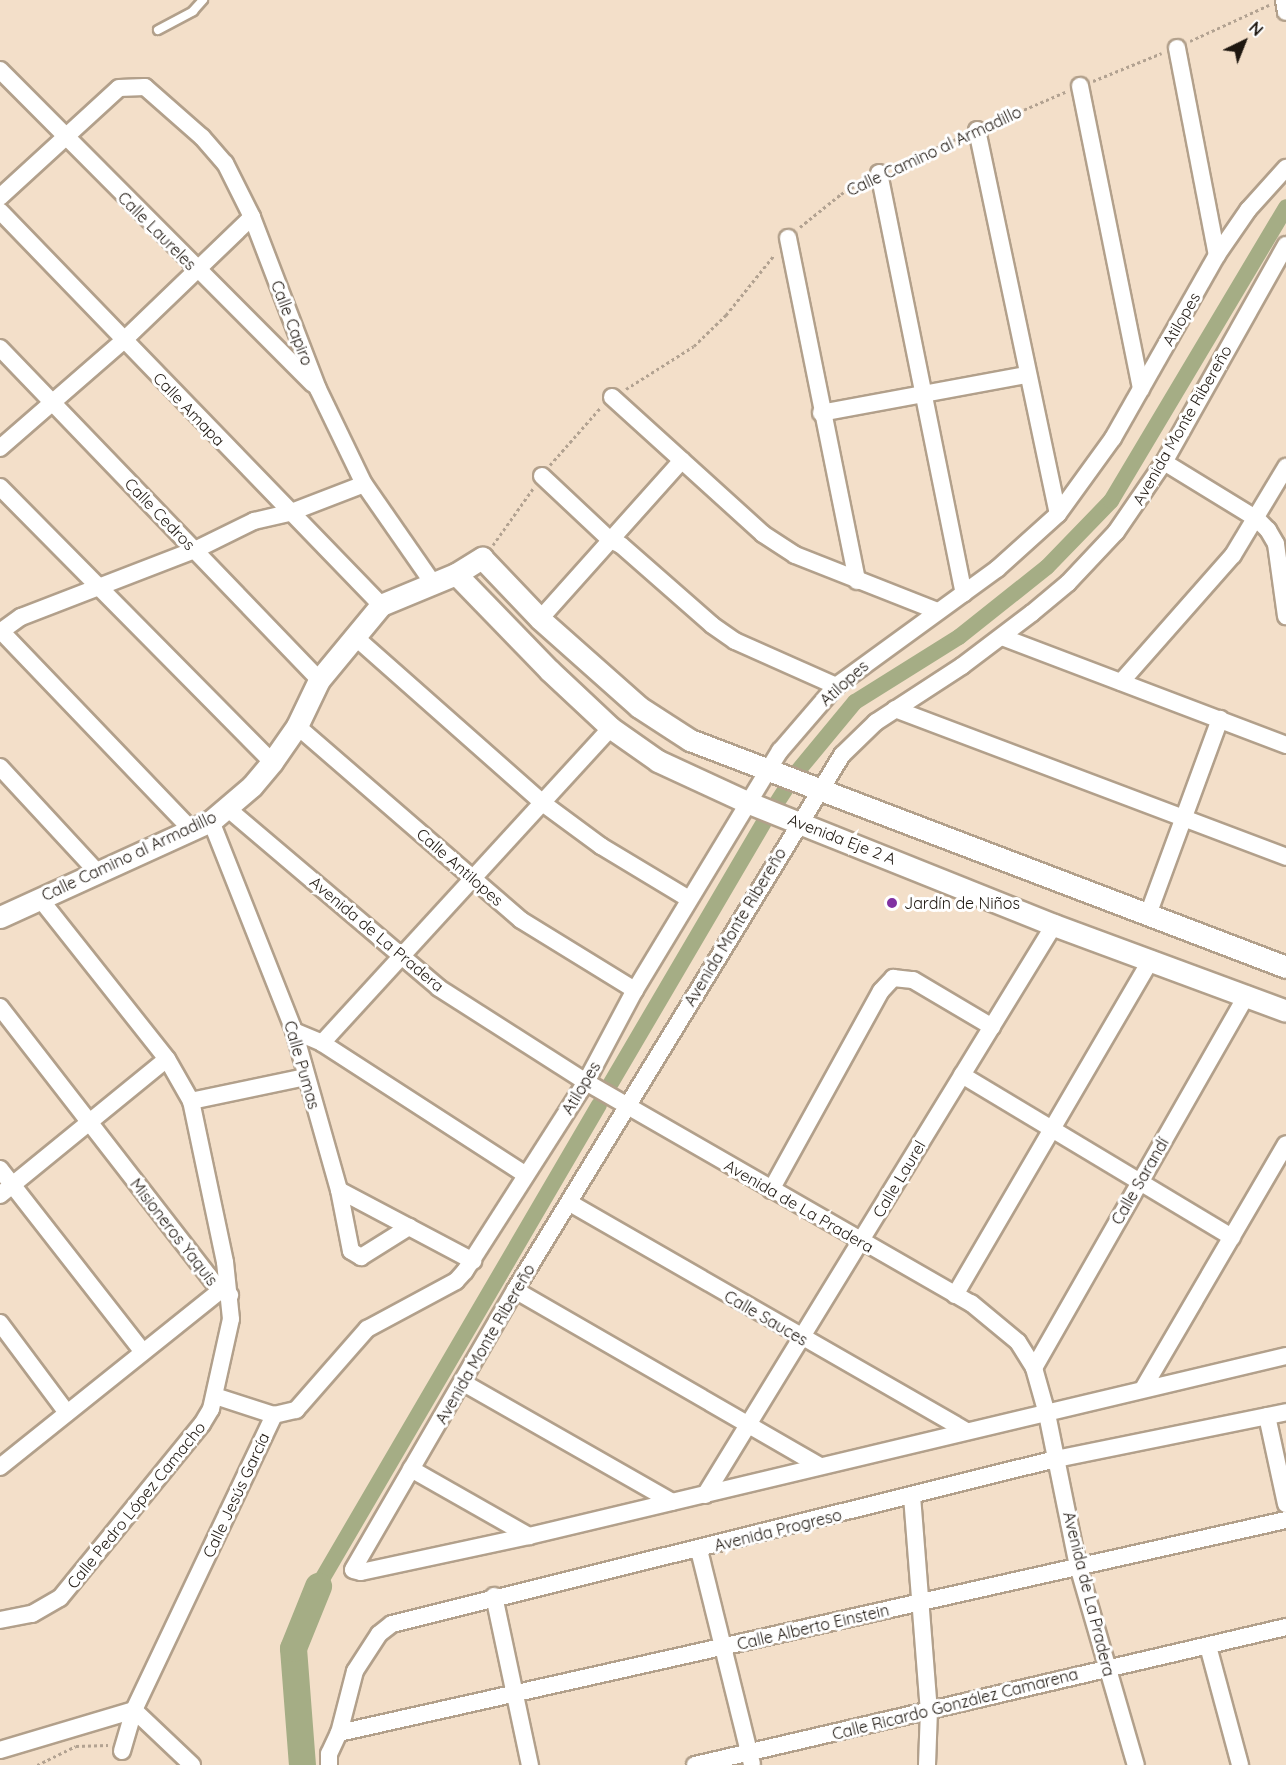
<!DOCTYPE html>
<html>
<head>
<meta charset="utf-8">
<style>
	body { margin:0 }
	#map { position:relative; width:1286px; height:1765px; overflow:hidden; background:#f3dfc9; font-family:Quicksand,sans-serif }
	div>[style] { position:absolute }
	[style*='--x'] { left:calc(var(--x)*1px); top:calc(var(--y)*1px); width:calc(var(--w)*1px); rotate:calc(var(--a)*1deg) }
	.canal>* { height:16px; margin:-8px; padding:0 8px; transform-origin:8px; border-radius:8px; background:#a5ad85 }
	.river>* { height:27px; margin:-13.5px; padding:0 13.5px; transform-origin:13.5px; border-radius:13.5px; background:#a5ad85 }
	.path>* { height:3px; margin-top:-1.5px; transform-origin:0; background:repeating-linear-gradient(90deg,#b2a291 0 3px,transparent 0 6px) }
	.roads { filter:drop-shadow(2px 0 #b2a08b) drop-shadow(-2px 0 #b2a08b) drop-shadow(0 2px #b2a08b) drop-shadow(0 -2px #b2a08b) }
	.service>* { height:8px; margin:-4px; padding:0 4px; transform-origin:4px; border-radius:4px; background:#fff }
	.minor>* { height:16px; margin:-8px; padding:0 8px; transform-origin:8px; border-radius:8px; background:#fff }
	.tertiary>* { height:21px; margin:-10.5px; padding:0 10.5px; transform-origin:10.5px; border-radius:10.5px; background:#fff }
	.dots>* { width:16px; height:16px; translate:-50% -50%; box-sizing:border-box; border:3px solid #fff; border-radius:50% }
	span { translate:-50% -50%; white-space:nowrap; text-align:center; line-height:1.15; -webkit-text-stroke:6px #fff; paint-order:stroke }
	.street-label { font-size:16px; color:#1e1710 }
	.poi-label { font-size:16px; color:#1e1710 }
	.left { translate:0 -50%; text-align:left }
	.north { position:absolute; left:1214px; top:12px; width:60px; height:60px; -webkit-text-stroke:4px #fff; paint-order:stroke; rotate:43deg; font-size:16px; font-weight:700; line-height:24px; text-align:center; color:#1e1710 }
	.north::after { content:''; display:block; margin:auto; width:21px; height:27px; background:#1e1710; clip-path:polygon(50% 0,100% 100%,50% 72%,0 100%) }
</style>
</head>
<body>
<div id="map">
	<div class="canal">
		<div style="--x:797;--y:772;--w:91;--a:-50.4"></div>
		<div style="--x:855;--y:702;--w:123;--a:-32"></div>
		<div style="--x:959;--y:637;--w:112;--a:-38.5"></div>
		<div style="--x:1047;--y:567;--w:92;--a:-45.9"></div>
		<div style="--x:1111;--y:501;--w:342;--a:-59.2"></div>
		<div style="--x:776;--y:804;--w:20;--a:-57"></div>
		<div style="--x:611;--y:1083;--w:306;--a:-59.6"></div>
		<div style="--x:318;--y:1586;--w:557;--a:-59.71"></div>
	</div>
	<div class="river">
		<div style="--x:302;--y:1765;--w:117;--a:-94.4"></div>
		<div style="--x:293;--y:1648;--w:67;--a:-68"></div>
	</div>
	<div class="path">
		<div style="--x:1190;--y:41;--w:87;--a:-24.5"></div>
		<div style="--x:1093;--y:81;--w:74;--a:-22.1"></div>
		<div style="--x:991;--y:124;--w:81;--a:-23.4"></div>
		<div style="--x:892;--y:167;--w:77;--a:-23.6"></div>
		<div style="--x:800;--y:227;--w:53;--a:-38.8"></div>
		<div style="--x:841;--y:194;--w:27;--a:-31"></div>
		<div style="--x:626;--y:389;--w:80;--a:-32.3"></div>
		<div style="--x:694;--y:346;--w:45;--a:-44.1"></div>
		<div style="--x:726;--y:315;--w:78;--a:-51.2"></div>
		<div style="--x:550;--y:465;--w:77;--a:-48.7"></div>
		<div style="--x:493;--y:545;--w:71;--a:-54.7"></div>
		<div style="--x:37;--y:1765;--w:43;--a:-26"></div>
		<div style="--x:76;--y:1746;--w:32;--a:-2"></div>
	</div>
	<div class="roads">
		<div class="service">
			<div style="--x:158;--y:30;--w:40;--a:-28"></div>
			<div style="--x:193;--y:11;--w:15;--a:-48"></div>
		</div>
		<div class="minor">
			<div style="--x:1284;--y:0;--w:12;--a:81"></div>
			<div style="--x:1177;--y:48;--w:211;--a:79.1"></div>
			<div style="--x:0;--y:70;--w:443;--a:45.1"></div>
			<div style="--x:1080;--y:86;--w:309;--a:78.6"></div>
			<div style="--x:977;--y:130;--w:392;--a:78.1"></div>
			<div style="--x:879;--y:173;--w:429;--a:78.6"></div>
			<div style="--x:0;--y:197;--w:161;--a:-42.5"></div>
			<div style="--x:119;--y:88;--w:26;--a:-2"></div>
			<div style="--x:145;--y:87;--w:76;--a:41.3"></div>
			<div style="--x:202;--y:137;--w:35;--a:49"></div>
			<div style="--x:225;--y:163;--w:60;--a:63.4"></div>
			<div style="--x:252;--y:217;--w:184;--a:69"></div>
			<div style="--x:318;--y:389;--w:106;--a:64.2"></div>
			<div style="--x:364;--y:484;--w:119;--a:55.2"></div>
			<div style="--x:0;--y:211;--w:548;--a:45.96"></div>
			<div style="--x:788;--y:238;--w:350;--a:78.6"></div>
			<div style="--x:1286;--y:245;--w:249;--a:119.3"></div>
			<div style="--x:1164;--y:462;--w:85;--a:124.4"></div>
			<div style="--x:1116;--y:532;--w:70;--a:133.3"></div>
			<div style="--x:1068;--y:583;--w:47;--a:140.2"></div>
			<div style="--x:1032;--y:613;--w:88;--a:142.9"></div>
			<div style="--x:962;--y:666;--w:103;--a:146.9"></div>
			<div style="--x:876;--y:722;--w:47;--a:135.9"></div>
			<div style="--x:842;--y:755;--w:627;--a:121.43"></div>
			<div style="--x:515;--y:1290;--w:323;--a:120.1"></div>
			<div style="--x:353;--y:1570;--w:8;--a:14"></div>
			<div style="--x:361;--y:1572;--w:172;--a:-12.1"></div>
			<div style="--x:529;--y:1536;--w:778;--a:-13.38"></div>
			<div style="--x:0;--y:348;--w:460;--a:46.1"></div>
			<div style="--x:612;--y:397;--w:204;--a:42.2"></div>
			<div style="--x:763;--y:534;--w:38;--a:33"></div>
			<div style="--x:795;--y:555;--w:153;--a:21.5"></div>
			<div style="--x:821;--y:413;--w:208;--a:-10.5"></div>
			<div style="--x:0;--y:448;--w:163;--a:-41"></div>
			<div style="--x:123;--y:341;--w:179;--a:-43.9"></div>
			<div style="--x:1164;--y:462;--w:109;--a:31.5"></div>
			<div style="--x:1257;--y:519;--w:16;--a:45"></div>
			<div style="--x:1268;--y:530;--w:16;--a:60"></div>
			<div style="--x:1276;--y:544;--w:73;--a:82.1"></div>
			<div style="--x:542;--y:476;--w:92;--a:43.2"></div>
			<div style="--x:609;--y:539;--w:13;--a:27"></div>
			<div style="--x:621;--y:545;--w:121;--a:41.3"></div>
			<div style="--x:712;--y:625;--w:28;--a:35"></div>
			<div style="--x:735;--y:641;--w:111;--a:24"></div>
			<div style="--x:0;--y:487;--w:387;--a:45.3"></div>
			<div style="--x:540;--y:619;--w:213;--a:-48.2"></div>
			<div style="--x:0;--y:630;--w:277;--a:46.2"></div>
			<div style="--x:0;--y:632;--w:26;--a:-36"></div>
			<div style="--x:21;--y:617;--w:186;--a:-21.1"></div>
			<div style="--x:195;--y:550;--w:66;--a:-26.2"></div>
			<div style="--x:254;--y:521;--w:36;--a:-13"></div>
			<div style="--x:289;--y:513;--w:80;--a:-21.1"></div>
			<div style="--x:354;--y:636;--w:254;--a:41.5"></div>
			<div style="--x:544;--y:804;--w:71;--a:36.4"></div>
			<div style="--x:601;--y:846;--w:103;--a:31.1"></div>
			<div style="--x:1002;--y:637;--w:304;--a:20.8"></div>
			<div style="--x:1121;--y:682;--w:169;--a:-48.6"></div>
			<div style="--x:1233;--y:555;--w:103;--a:-58.9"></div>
			<div style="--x:895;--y:709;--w:418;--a:20.7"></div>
			<div style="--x:297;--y:726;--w:296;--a:40.9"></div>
			<div style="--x:521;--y:920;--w:134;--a:31.6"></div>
			<div style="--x:0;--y:767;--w:146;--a:47.2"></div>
			<div style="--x:227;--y:808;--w:278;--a:40.3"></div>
			<div style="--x:439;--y:988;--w:174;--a:32.6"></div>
			<div style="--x:586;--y:1082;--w:444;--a:29.9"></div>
			<div style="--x:971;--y:1303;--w:61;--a:39.7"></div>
			<div style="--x:1018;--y:1342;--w:31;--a:58"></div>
			<div style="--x:1034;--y:1368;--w:48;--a:74.2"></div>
			<div style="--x:1047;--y:1414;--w:155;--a:78.5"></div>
			<div style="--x:1078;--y:1566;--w:207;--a:73.8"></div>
			<div style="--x:211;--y:821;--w:226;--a:68.4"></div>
			<div style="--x:294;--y:1031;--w:165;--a:74.2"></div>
			<div style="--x:339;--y:1190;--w:62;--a:78.9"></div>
			<div style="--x:351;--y:1251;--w:12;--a:31"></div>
			<div style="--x:361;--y:1257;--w:57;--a:-32"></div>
			<div style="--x:1149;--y:912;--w:206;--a:-69.8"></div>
			<div style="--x:0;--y:1007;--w:359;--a:52.2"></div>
			<div style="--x:220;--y:1291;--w:11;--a:22"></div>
			<div style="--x:294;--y:1031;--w:30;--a:23"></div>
			<div style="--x:322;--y:1043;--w:243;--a:32.9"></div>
			<div style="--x:322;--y:1043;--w:427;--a:-47.5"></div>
			<div style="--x:962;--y:1075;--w:315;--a:31"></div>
			<div style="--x:191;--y:1101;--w:117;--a:-11.8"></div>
			<div style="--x:0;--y:1169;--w:231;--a:52"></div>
			<div style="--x:339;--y:1190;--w:152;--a:27.9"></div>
			<div style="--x:771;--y:1190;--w:227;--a:-61.1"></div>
			<div style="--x:881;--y:991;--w:18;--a:-47"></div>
			<div style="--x:893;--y:978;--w:20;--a:6"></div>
			<div style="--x:913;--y:980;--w:92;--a:30.7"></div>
			<div style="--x:0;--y:1195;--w:215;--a:-39.2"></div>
			<div style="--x:570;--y:1203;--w:456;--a:29.9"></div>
			<div style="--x:515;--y:1290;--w:350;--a:30"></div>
			<div style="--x:955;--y:1295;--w:389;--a:-59.7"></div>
			<div style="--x:0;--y:1323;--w:112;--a:53.3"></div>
			<div style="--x:1034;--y:1368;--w:430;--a:-60.3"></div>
			<div style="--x:462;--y:1382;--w:242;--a:29.7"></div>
			<div style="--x:1144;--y:1387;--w:281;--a:-59.7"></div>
			<div style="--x:215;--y:1396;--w:62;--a:17.9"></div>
			<div style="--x:1267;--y:1416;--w:90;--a:77.8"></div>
			<div style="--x:0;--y:1467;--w:282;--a:-38.7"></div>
			<div style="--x:411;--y:1469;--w:136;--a:29.6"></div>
			<div style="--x:705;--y:1495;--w:668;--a:-58.52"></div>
			<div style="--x:912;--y:1496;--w:215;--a:85.5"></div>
			<div style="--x:929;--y:1710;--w:55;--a:92.1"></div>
			<div style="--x:699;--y:1550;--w:220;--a:76.1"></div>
			<div style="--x:494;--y:1596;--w:173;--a:78"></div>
			<div style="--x:0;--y:1620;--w:33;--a:-11"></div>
			<div style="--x:32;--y:1614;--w:32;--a:-30"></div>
			<div style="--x:60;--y:1598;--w:225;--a:-50.8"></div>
			<div style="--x:202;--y:1424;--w:17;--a:-59"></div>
			<div style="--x:211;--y:1409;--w:92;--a:-77.5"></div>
			<div style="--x:231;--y:1319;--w:57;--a:-96"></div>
			<div style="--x:225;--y:1262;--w:165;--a:-101.9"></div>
			<div style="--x:191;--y:1101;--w:48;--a:-119.7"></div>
			<div style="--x:167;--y:1059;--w:204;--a:-128.4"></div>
			<div style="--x:1208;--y:1646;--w:123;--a:74.9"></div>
			<div style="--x:339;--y:1733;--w:971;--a:-12.68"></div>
			<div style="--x:0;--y:1750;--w:140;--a:-16.6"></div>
			<div style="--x:134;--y:1710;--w:80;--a:43.5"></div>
			<div style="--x:122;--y:1751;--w:43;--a:-73.7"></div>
			<div style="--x:134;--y:1710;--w:327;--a:-64.6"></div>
			<div style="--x:274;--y:1415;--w:23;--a:-13"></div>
			<div style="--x:296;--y:1410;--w:108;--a:-48.8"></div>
			<div style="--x:367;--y:1329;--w:101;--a:-28.3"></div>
			<div style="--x:456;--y:1281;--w:13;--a:-48"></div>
			<div style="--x:465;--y:1271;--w:224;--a:-57.4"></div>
			<div style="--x:586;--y:1082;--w:104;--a:-62"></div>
			<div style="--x:635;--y:990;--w:280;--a:-58.8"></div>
			<div style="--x:780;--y:751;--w:86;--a:-49.3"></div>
			<div style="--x:836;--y:686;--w:199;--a:-36"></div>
			<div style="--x:997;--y:569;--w:82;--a:-42"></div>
			<div style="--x:1058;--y:514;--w:94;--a:-54.1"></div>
			<div style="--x:1113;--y:438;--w:210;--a:-60.4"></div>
			<div style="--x:1217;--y:255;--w:55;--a:-55.4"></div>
			<div style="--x:1248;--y:210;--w:57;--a:-47.9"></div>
			<div style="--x:329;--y:1765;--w:11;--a:-90"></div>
			<div style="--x:329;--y:1754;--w:23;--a:-65"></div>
			<div style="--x:339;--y:1733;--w:64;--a:-75.5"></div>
			<div style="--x:355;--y:1671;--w:44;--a:-57"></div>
			<div style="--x:379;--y:1634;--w:16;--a:-38"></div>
			<div style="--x:392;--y:1624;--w:684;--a:-13.96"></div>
			<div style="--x:1056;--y:1459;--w:235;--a:-11.5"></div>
			<div style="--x:695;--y:1765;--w:607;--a:-13.14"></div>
		</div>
		<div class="tertiary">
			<div style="--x:456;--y:574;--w:134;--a:45.9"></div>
			<div style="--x:549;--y:670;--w:85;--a:43.1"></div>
			<div style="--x:611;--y:728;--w:57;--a:35.1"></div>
			<div style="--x:658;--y:761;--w:100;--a:24.8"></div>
			<div style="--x:749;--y:803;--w:328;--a:21.8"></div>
			<div style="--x:1054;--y:925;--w:247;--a:20.3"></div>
			<div style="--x:0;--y:917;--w:232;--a:-24.5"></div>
			<div style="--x:211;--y:821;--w:54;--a:-40.5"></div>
			<div style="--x:252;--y:786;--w:31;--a:-50"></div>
			<div style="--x:272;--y:762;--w:44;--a:-55.2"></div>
			<div style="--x:297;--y:726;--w:51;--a:-64.4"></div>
			<div style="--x:319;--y:680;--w:97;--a:-50.4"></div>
			<div style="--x:381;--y:605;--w:81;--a:-22.5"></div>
			<div style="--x:456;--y:574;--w:31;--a:-32"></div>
			<div style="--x:482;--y:558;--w:84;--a:46.4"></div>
			<div style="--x:540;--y:619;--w:132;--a:41.6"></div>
			<div style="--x:639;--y:707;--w:61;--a:32.9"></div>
			<div style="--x:690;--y:740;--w:638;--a:20.85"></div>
		</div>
	</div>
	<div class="dots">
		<div style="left:892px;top:903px;background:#8031a2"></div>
	</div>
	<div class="street-label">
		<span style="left:934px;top:151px;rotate:-25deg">Calle Camino al Armadillo</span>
		<span style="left:157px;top:231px;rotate:45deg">Calle Laureles</span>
		<span style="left:1181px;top:319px;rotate:-60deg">Atilopes</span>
		<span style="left:292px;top:323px;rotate:69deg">Calle Capiro</span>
		<span style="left:189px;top:409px;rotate:46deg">Calle Amapa</span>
		<span style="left:1182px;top:425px;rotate:-60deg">Avenida Monte Ribereño</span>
		<span style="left:160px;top:514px;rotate:46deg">Calle Cedros</span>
		<span style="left:844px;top:683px;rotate:-42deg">Atilopes</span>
		<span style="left:842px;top:839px;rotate:21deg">Avenida Eje 2 A</span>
		<span style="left:129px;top:856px;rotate:-25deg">Calle Camino al Armadillo</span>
		<span style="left:460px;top:867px;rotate:41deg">Calle Antilopes</span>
		<span style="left:735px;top:927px;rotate:-59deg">Avenida Monte Ribereño</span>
		<span style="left:377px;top:934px;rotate:40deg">Avenida de La Pradera</span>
		<span style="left:302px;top:1065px;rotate:74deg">Calle Pumas</span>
		<span style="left:581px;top:1088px;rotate:-59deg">Atilopes</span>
		<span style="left:899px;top:1179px;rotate:-59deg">Calle Laurel</span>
		<span style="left:1140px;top:1181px;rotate:-60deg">Calle Sarandí</span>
		<span style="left:799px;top:1206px;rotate:30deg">Avenida de La Pradera</span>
		<span style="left:174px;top:1232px;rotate:52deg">Misioneros Yaquis</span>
		<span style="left:766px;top:1318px;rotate:30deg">Calle Sauces</span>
		<span style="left:485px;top:1344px;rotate:-60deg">Avenida Monte Ribereño</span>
		<span style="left:236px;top:1495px;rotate:-65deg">Calle Jesús García</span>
		<span style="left:136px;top:1505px;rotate:-51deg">Calle Pedro López Camacho</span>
		<span style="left:778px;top:1530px;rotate:-14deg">Avenida Progreso</span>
		<span style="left:1089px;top:1594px;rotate:76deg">Avenida de La Pradera</span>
		<span style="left:813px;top:1627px;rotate:-13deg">Calle Alberto Einstein</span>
		<span style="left:955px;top:1704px;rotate:-14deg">Calle Ricardo González Camarena</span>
	</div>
	<div class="poi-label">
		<span class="left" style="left:904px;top:903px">Jardín de Niños</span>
	</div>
	<div class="north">N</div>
</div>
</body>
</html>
